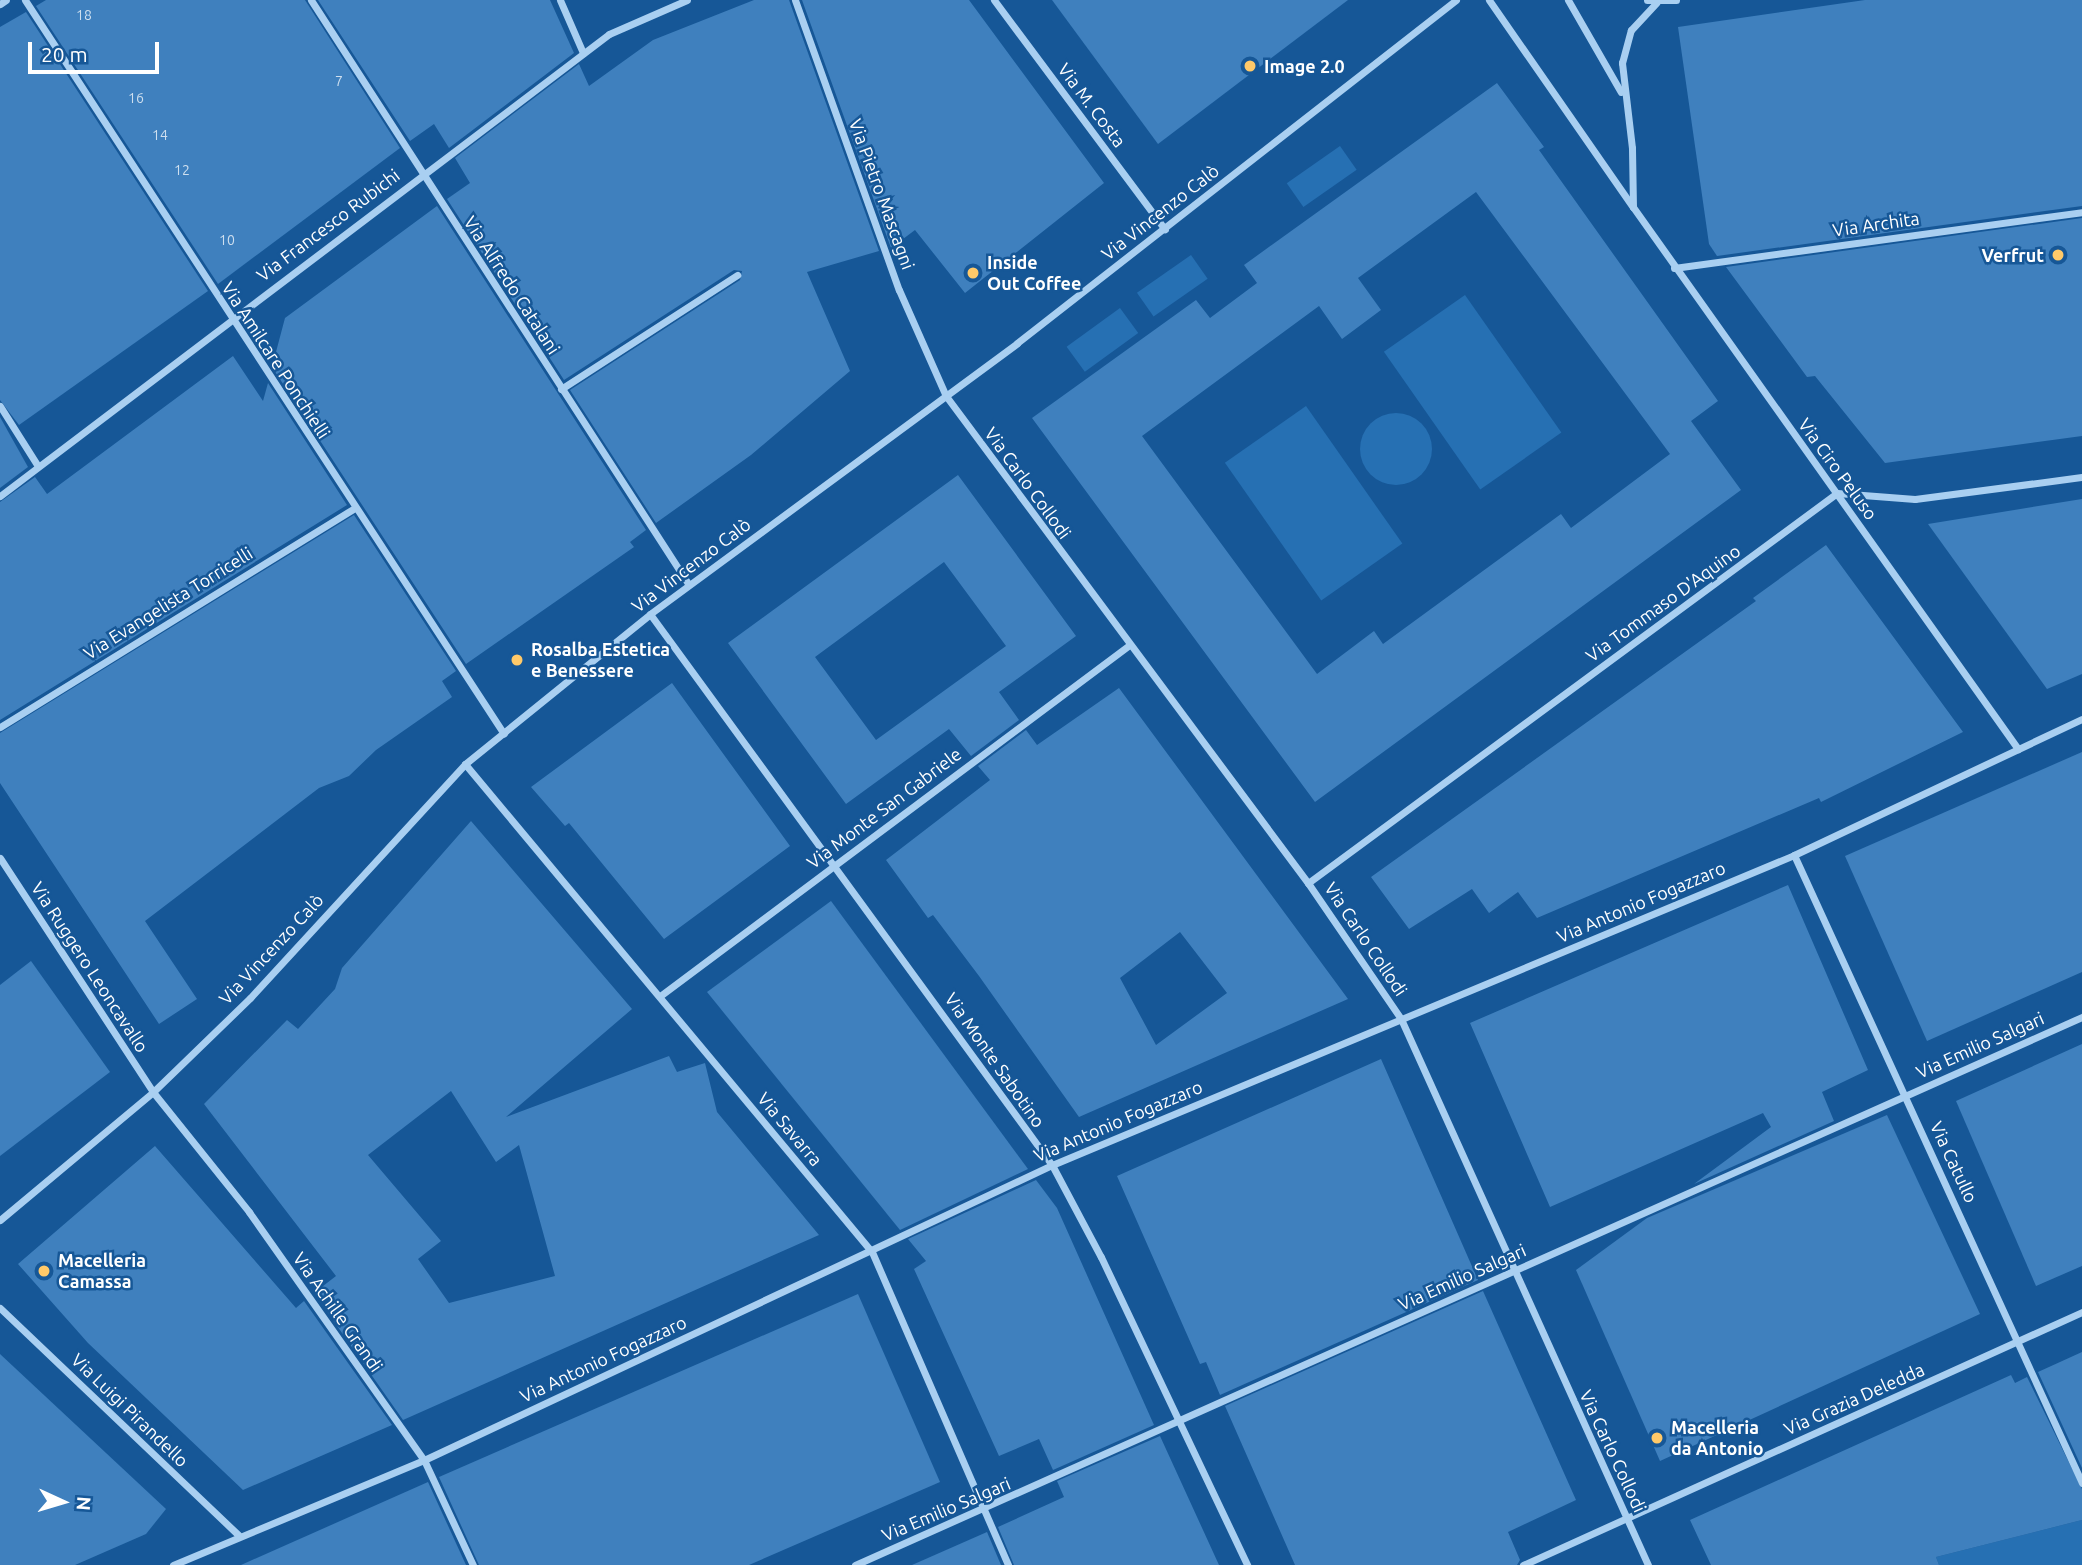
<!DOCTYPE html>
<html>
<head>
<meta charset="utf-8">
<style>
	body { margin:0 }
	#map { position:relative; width:2082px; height:1565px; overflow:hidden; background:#165797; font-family:Ubuntu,sans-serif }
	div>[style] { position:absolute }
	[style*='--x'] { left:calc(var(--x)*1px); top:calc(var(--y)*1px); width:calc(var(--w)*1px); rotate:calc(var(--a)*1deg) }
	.green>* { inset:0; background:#2670b3; transform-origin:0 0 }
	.round { border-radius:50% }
	.building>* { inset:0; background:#3f80be }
	.minor>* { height:7px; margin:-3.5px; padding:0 3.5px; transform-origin:3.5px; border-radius:3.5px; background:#a9cff1 }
	.dots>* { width:19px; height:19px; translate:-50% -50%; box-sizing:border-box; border:4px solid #165797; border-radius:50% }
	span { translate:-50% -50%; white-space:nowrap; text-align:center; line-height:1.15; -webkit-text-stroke:5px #165797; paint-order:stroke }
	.number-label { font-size:14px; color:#cfdfef }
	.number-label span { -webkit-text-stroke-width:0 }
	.poi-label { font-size:18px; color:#fff; font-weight:700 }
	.left { translate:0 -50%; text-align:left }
	.right { translate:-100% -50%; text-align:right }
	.street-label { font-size:18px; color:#fff }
	.north { position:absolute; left:28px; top:1467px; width:70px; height:70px; -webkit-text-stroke:5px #165797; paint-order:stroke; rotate:94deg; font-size:19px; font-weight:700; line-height:28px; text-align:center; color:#fff }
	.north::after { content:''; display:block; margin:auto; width:24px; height:32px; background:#fff; clip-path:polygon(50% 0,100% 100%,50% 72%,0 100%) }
	.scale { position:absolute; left:28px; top:42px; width:131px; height:32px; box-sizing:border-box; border:4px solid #fff; border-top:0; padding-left:9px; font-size:21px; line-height:24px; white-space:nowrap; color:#fff; -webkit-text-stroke:5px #165797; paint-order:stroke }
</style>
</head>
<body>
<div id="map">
	<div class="green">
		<div style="left:1340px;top:146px;width:29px;height:65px;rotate:55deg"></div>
		<div style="left:1191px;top:255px;width:29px;height:66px;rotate:55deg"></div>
		<div style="left:1465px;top:295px;width:168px;height:99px;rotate:55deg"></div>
		<div style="left:1120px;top:308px;width:31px;height:66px;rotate:54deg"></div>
		<div style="left:1306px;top:406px;width:168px;height:99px;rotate:55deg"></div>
		<div class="round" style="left:1360px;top:413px;width:72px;height:72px"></div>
		<div style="clip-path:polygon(2082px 1520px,2082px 1565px,1939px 1565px,1936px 1557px)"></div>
	</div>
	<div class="building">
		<div style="clip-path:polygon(46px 0,305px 0,400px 148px,218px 284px,36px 6px)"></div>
		<div style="clip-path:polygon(318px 0,550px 0,574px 53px,449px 148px,434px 124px,410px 141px)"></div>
		<div style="clip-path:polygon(754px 0,789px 0,879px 251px,807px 272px,850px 371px,751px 455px,656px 523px,570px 390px,740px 280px,742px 271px,734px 270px,564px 380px,447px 199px,470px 183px,455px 158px,579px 64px,589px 86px,653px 40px)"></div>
		<div style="clip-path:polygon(802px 0,969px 0,1104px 183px,965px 293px,915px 230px,891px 248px)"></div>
		<div style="clip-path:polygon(1052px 0,1348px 0,1158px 144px)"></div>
		<div style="clip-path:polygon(1865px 0,2082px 0,2082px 206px,1717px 256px,1709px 244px,1678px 27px)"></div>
		<div style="clip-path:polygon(26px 12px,208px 291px,19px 425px,0 400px,0 27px)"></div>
		<div style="clip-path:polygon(evenodd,1497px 83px,1544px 147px,1539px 150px,1718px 401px,1691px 421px,1741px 490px,1315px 802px,1032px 418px,1196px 300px,1210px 318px,1257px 283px,1244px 265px,1497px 83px,1476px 192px,1670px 454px,1571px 528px,1561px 514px,1383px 644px,1374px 631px,1317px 674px,1142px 436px,1319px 306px,1342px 339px,1381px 310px,1358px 278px,1476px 192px)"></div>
		<div style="clip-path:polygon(437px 206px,646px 530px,630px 542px,634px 547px,466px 664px,272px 367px,285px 318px)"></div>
		<div style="clip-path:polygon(2082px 218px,2082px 436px,1885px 463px,1815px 376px,1807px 377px,1726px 267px)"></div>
		<div style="clip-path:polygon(233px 356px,263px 401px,268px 383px,347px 505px,0 720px,0 502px,35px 477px,47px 494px)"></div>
		<div style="clip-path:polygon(0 417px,28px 467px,0 488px)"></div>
		<div style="clip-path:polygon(evenodd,958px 475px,1076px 636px,999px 692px,1019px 720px,971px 756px,949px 729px,846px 804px,728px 643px,958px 475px,944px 562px,1006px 646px,876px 740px,815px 657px,944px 562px)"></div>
		<div style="clip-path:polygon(2082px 499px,2082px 674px,2047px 689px,1928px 524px)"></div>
		<div style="clip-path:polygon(354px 515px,456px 671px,442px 681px,452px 697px,376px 750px,349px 776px,319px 788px,145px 921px,197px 999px,159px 1024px,0 783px,0 733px)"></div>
		<div style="clip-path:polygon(1826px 545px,1963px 732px,1821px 802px,1819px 798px,1537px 918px,1518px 892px,1489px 913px,1472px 889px,1409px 929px,1371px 877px,1756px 601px,1753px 598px)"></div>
		<div style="clip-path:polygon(672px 683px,790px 846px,664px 939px,569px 823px,565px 826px,531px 787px)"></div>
		<div style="clip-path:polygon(evenodd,1119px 688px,1348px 999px,1079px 1117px,979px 976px,933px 915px,928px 918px,886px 860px,990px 780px,978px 766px,1026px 730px,1037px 745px,1119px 688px,1180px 932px,1227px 993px,1156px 1045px,1120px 978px,1180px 932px)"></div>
		<div style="clip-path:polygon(2082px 752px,2082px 972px,1927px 1041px,1845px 856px)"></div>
		<div style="clip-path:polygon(evenodd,471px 821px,632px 1009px,506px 1117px,669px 1056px,677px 1072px,705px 1063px,717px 1112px,819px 1235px,403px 1420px,314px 1293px,336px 1276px,204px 1104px,287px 1020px,298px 1029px,335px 989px,342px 968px,471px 821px,451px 1091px,496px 1162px,519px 1145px,555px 1276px,449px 1303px,418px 1259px,441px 1241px,368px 1155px,451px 1091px)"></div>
		<div style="clip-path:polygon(1788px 885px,1868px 1070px,1822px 1092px,1834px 1121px,1694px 1184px,1771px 1127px,1763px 1113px,1550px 1207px,1470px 1023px)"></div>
		<div style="clip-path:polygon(831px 901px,1028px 1169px,900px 1230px,707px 992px)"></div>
		<div style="clip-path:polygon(31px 961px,110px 1072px,0 1156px,0 985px)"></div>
		<div style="clip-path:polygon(2082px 1044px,2082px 1266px,2036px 1286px,1956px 1101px)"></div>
		<div style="clip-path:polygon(1381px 1059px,1478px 1280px,1220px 1395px,1206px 1362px,1200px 1364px,1117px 1176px)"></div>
		<div style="clip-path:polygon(1887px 1115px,1980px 1314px,1660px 1461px,1576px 1270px,1647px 1218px)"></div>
		<div style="clip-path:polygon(155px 1146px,296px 1308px,304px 1301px,392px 1425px,243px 1490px,88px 1343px,18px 1264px)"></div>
		<div style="clip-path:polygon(1036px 1180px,1057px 1208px,1154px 1425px,1053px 1470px,1039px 1439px,999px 1456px,914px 1269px,926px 1261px,908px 1239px)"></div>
		<div style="clip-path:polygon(1483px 1291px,1576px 1500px,1508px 1532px,1520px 1560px,1517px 1565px,1295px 1565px,1225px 1406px)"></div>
		<div style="clip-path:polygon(858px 1294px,940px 1482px,749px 1565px,479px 1565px,439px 1477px)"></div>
		<div style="clip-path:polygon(2082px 1352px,2082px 1468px,2038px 1372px)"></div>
		<div style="clip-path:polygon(0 1354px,166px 1509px,146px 1534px,75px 1565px,0 1565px)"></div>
		<div style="clip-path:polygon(2011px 1375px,2015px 1383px,2027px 1377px,2082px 1489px,2082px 1520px,1936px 1557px,1939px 1565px,1711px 1565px,1690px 1520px)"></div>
		<div style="clip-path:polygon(1160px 1436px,1219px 1565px,1014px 1565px,998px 1527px,1064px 1497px,1057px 1481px)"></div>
		<div style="clip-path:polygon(428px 1482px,466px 1565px,241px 1565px)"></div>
		<div style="clip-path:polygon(987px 1532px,1001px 1565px,912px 1565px)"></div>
	</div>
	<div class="minor">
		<div style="--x:25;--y:0;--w:876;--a:56.87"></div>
		<div style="--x:311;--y:0;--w:696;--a:57.13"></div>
		<div style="--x:560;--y:0;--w:58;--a:66.5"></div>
		<div style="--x:795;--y:0;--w:308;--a:70.3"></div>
		<div style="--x:899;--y:290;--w:116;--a:66.1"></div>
		<div style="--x:946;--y:396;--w:607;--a:53.38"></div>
		<div style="--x:1308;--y:883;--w:165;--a:55.6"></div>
		<div style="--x:1401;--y:1019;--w:599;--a:65.66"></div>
		<div style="--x:994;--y:0;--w:286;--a:53.3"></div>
		<div style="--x:1489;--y:0;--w:252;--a:55.2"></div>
		<div style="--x:1633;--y:207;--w:59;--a:-91"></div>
		<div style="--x:1632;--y:148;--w:86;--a:-96.7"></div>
		<div style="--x:1622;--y:63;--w:34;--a:-75"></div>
		<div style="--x:1631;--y:30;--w:37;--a:-47"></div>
		<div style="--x:1568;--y:0;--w:106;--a:60.1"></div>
		<div style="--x:1647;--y:0;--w:29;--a:0"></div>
		<div style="--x:0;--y:4;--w:7;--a:-34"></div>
		<div style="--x:1633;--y:207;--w:665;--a:54.61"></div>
		<div style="--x:1674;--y:268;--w:412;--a:-7.8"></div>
		<div style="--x:561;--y:389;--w:210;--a:-32.9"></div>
		<div style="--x:0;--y:406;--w:71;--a:57.7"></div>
		<div style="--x:0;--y:496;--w:764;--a:-37.18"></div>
		<div style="--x:609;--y:34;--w:85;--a:-23.6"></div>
		<div style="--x:650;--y:614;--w:682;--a:53.89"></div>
		<div style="--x:1052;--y:1165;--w:104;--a:62"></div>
		<div style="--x:1101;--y:1257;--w:341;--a:64.6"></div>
		<div style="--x:0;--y:727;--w:416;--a:-31.7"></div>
		<div style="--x:465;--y:764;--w:635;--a:50.17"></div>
		<div style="--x:872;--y:1252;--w:341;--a:66.5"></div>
		<div style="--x:1794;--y:855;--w:691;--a:65.36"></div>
		<div style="--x:0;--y:858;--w:280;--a:56.8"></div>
		<div style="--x:153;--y:1092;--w:154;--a:51.3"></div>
		<div style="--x:249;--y:1212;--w:304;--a:54.8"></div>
		<div style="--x:424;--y:1460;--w:116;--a:65"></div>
		<div style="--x:1308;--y:883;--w:657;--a:-36.4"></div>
		<div style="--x:1837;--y:493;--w:78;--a:4.4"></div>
		<div style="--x:1915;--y:499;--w:168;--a:-7.5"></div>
		<div style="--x:660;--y:996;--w:584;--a:-36.79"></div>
		<div style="--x:0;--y:1220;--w:199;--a:-39.9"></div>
		<div style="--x:153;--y:1092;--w:135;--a:-44.1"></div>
		<div style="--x:250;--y:998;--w:318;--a:-47.4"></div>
		<div style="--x:465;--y:764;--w:238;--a:-39"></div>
		<div style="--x:650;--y:614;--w:456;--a:-36.4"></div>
		<div style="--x:1017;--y:343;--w:557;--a:-38"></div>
		<div style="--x:0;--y:1308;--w:329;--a:43.6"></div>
		<div style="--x:173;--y:1565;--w:272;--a:-22.7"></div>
		<div style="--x:424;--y:1460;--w:694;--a:-25.16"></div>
		<div style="--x:1052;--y:1165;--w:804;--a:-22.67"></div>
		<div style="--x:1794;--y:855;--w:318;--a:-25.3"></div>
		<div style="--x:855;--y:1565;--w:1344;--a:-24.07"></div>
		<div style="--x:1523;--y:1565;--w:614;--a:-24.35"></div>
	</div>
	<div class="dots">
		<div style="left:1250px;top:66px;background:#ffc969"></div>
		<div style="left:2058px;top:255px;background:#ffc969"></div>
		<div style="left:973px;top:273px;background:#ffc969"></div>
		<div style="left:517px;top:660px;background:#ffc969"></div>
		<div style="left:44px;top:1271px;background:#ffc969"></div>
		<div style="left:1657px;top:1438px;background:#ffc969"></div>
	</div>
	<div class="number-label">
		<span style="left:84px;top:15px">18</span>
		<span style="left:339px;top:81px">7</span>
		<span style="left:136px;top:98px">16</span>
		<span style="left:160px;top:135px">14</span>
		<span style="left:182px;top:170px">12</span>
		<span style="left:227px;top:240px">10</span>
	</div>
	<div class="poi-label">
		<span class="left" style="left:1264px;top:66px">Image 2.0</span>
		<span class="right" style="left:2044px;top:255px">Verfrut</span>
		<span class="left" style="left:987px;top:273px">Inside<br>Out Coffee</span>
		<span class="left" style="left:531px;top:660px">Rosalba Estetica<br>e Benessere</span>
		<span class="left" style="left:58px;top:1271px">Macelleria<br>Camassa</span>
		<span class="left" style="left:1671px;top:1438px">Macelleria<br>da Antonio</span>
	</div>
	<div class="street-label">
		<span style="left:1092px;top:105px;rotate:53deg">Via M. Costa</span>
		<span style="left:882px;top:194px;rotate:70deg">Via Pietro Mascagni</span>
		<span style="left:1160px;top:212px;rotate:-38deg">Via Vincenzo Calò</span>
		<span style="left:1876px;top:224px;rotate:-8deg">Via Archita</span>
		<span style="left:328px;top:225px;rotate:-37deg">Via Francesco Rubichi</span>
		<span style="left:512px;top:285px;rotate:57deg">Via Alfredo Catalani</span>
		<span style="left:276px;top:360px;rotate:57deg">Via Amilcare Ponchielli</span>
		<span style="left:1838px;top:469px;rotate:54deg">Via Ciro Peluso</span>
		<span style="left:1028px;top:483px;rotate:54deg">Via Carlo Collodi</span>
		<span style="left:691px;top:565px;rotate:-37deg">Via Vincenzo Calò</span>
		<span style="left:168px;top:603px;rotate:-32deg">Via Evangelista Torricelli</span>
		<span style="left:1663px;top:603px;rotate:-36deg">Via Tommaso D'Aquino</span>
		<span style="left:884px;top:808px;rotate:-37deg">Via Monte San Gabriele</span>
		<span style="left:1641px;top:902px;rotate:-23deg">Via Antonio Fogazzaro</span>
		<span style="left:1366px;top:939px;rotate:56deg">Via Carlo Collodi</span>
		<span style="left:271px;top:949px;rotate:-47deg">Via Vincenzo Calò</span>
		<span style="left:90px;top:967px;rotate:57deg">Via Ruggero Leoncavallo</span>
		<span style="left:1980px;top:1045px;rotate:-24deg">Via Emilio Salgari</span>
		<span style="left:995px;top:1060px;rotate:55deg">Via Monte Sabotino</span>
		<span style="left:1118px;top:1121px;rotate:-23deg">Via Antonio Fogazzaro</span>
		<span style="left:790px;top:1129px;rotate:50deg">Via Savarra</span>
		<span style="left:1954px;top:1162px;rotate:65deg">Via Catullo</span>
		<span style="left:1462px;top:1277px;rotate:-24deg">Via Emilio Salgari</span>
		<span style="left:338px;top:1312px;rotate:55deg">Via Achille Grandi</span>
		<span style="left:603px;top:1359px;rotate:-25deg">Via Antonio Fogazzaro</span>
		<span style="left:1854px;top:1399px;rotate:-24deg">Via Grazia Deledda</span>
		<span style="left:130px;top:1410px;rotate:44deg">Via Luigi Pirandello</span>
		<span style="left:1613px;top:1451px;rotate:65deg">Via Carlo Collodi</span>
		<span style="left:946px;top:1509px;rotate:-23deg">Via Emilio Salgari</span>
	</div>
	<div class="north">N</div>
	<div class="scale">20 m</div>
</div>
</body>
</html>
